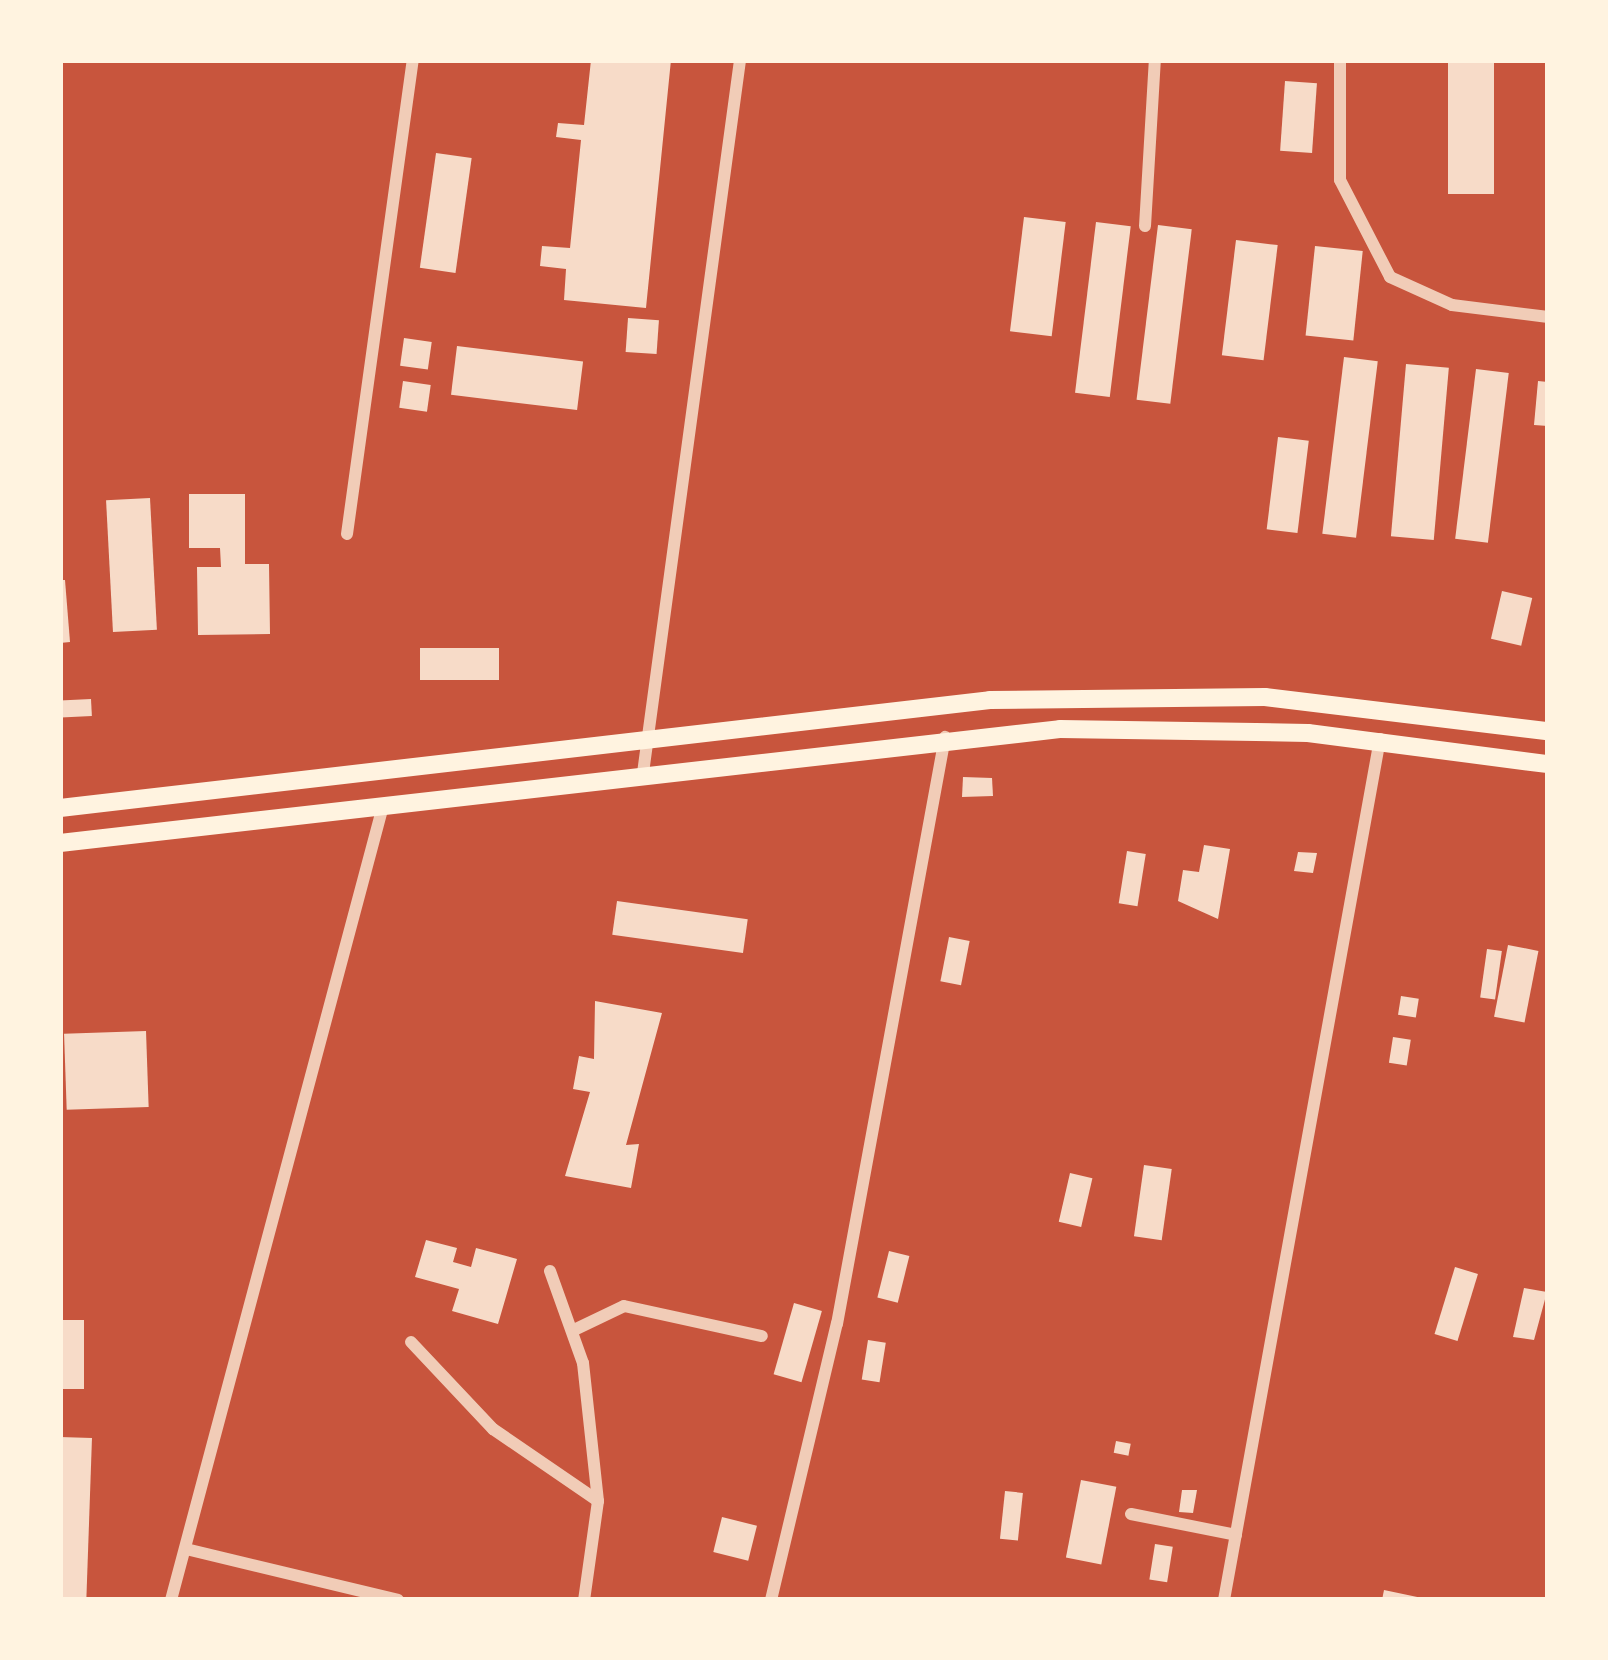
<!DOCTYPE html>
<html>
<head>
<meta charset="utf-8">
<style>
	body { margin:0 }
	#map { position:relative; width:1608px; height:1660px; overflow:hidden; background:#c8553d; font-family:"Roboto Serif",serif }
	div>[style] { position:absolute }
	[style*='--x'] { left:calc(var(--x)*1px); top:calc(var(--y)*1px); width:calc(var(--w)*1px); rotate:calc(var(--a)*1deg) }
	.building>* { inset:0; background:#f7dbc8; transform-origin:0 0 }
	.minor>* { height:12px; margin:-6px; padding:0 6px; transform-origin:6px; border-radius:6px; background:#f1ccb7 }
	.secondary>* { height:18px; margin:-9px; padding:0 9px; transform-origin:9px; border-radius:9px; background:#fff3e0 }
	span { translate:-50% -50%; white-space:nowrap; text-align:center; line-height:1.15; -webkit-text-stroke:9px #fff3e0; paint-order:stroke }
	.frame { position:absolute; inset:0; border:63px solid #fff3e0; pointer-events:none }
</style>
</head>
<body>
<div id="map">
	<div class="building">
		<div style="clip-path:polygon(591px 60px,671px 60px,646px 308px,564px 300px,566px 269px,540px 266px,542px 246px,570px 248px,581px 140px,556px 137px,558px 123px,584px 125px)"></div>
		<div style="left:1448px;top:60px;width:46px;height:134px"></div>
		<div style="left:1285px;top:81px;width:32px;height:70px;rotate:4deg"></div>
		<div style="left:436px;top:153px;width:36px;height:116px;rotate:8deg"></div>
		<div style="left:1024px;top:217px;width:42px;height:115px;rotate:7deg"></div>
		<div style="left:1096px;top:222px;width:35px;height:172px;rotate:7deg"></div>
		<div style="left:1158px;top:225px;width:34px;height:176px;rotate:7deg"></div>
		<div style="left:1236px;top:240px;width:42px;height:116px;rotate:7deg"></div>
		<div style="left:1315px;top:246px;width:48px;height:90px;rotate:6deg"></div>
		<div style="left:628px;top:318px;width:31px;height:34px;rotate:4deg"></div>
		<div style="left:404px;top:338px;width:28px;height:28px;rotate:8deg"></div>
		<div style="left:457px;top:346px;width:127px;height:49px;rotate:7deg"></div>
		<div style="left:1344px;top:357px;width:34px;height:178px;rotate:7deg"></div>
		<div style="left:1406px;top:364px;width:43px;height:173px;rotate:5deg"></div>
		<div style="left:1476px;top:369px;width:33px;height:171px;rotate:7deg"></div>
		<div style="left:403px;top:381px;width:28px;height:27px;rotate:8deg"></div>
		<div style="clip-path:polygon(1538px 381px,1548px 382px,1548px 426px,1534px 425px)"></div>
		<div style="left:1278px;top:437px;width:31px;height:93px;rotate:7deg"></div>
		<div style="clip-path:polygon(189px 494px,245px 494px,245px 564px,269px 564px,270px 634px,198px 635px,197px 567px,221px 567px,220px 548px,189px 548px)"></div>
		<div style="left:150px;top:498px;width:132px;height:44px;rotate:87deg"></div>
		<div style="clip-path:polygon(60px 580px,65px 580px,70px 642px,60px 643px)"></div>
		<div style="left:1502px;top:591px;width:31px;height:49px;rotate:13deg"></div>
		<div style="left:499px;top:648px;width:32px;height:79px;rotate:90deg"></div>
		<div style="left:91px;top:699px;width:17px;height:31px;rotate:87deg"></div>
		<div style="clip-path:polygon(963px 777px,992px 778px,993px 796px,962px 797px)"></div>
		<div style="clip-path:polygon(1204px 845px,1230px 849px,1218px 919px,1178px 901px,1183px 870px,1199px 872px)"></div>
		<div style="left:1127px;top:851px;width:19px;height:53px;rotate:9deg"></div>
		<div style="clip-path:polygon(1298px 852px,1317px 853px,1313px 873px,1294px 871px)"></div>
		<div style="left:617px;top:901px;width:132px;height:34px;rotate:8deg"></div>
		<div style="left:949px;top:937px;width:21px;height:45px;rotate:11deg"></div>
		<div style="left:1508px;top:945px;width:31px;height:73px;rotate:11deg"></div>
		<div style="left:1487px;top:949px;width:15px;height:49px;rotate:8deg"></div>
		<div style="left:1401px;top:996px;width:18px;height:19px;rotate:9deg"></div>
		<div style="clip-path:polygon(595px 1001px,662px 1013px,626px 1145px,639px 1144px,631px 1188px,565px 1176px,590px 1092px,573px 1089px,579px 1056px,594px 1059px)"></div>
		<div style="left:146px;top:1031px;width:76px;height:82px;rotate:88deg"></div>
		<div style="left:1393px;top:1037px;width:18px;height:26px;rotate:9deg"></div>
		<div style="left:1144px;top:1165px;width:28px;height:72px;rotate:8deg"></div>
		<div style="left:1070px;top:1173px;width:23px;height:50px;rotate:13deg"></div>
		<div style="clip-path:polygon(426px 1240px,457px 1248px,453px 1262px,471px 1267px,476px 1248px,517px 1259px,498px 1324px,452px 1311px,459px 1289px,415px 1277px)"></div>
		<div style="left:889px;top:1251px;width:21px;height:48px;rotate:14deg"></div>
		<div style="left:1455px;top:1267px;width:24px;height:70px;rotate:17deg"></div>
		<div style="clip-path:polygon(1524px 1288px,1547px 1292px,1534px 1340px,1513px 1337px)"></div>
		<div style="left:794px;top:1303px;width:29px;height:74px;rotate:16deg"></div>
		<div style="left:60px;top:1320px;width:24px;height:69px"></div>
		<div style="left:868px;top:1340px;width:18px;height:40px;rotate:9deg"></div>
		<div style="left:60px;top:1437px;width:32px;height:163px;rotate:2deg"></div>
		<div style="left:1116px;top:1441px;width:15px;height:12px;rotate:11deg"></div>
		<div style="left:1081px;top:1480px;width:36px;height:79px;rotate:11deg"></div>
		<div style="clip-path:polygon(1182px 1490px,1197px 1490px,1193px 1513px,1179px 1512px)"></div>
		<div style="left:1005px;top:1491px;width:18px;height:48px;rotate:6deg"></div>
		<div style="left:722px;top:1517px;width:36px;height:36px;rotate:14deg"></div>
		<div style="left:1155px;top:1544px;width:18px;height:36px;rotate:9deg"></div>
		<div style="clip-path:polygon(1384px 1590px,1422px 1598px,1422px 1600px,1382px 1600px)"></div>
	</div>
	<div class="minor">
		<div style="--x:1340;--y:60;--w:120;--a:90"></div>
		<div style="--x:1340;--y:180;--w:109;--a:62.7"></div>
		<div style="--x:1390;--y:277;--w:68;--a:24.3"></div>
		<div style="--x:1452;--y:305;--w:97;--a:7.1"></div>
		<div style="--x:1145;--y:226;--w:166;--a:-86.6"></div>
		<div style="--x:347;--y:534;--w:479;--a:-82.1"></div>
		<div style="--x:643;--y:773;--w:720;--a:-82.25"></div>
		<div style="--x:550;--y:1271;--w:98;--a:70.3"></div>
		<div style="--x:583;--y:1363;--w:139;--a:83.8"></div>
		<div style="--x:598;--y:1501;--w:100;--a:98"></div>
		<div style="--x:574;--y:1330;--w:55;--a:-25.6"></div>
		<div style="--x:624;--y:1306;--w:141;--a:12.3"></div>
		<div style="--x:411;--y:1342;--w:120;--a:46.7"></div>
		<div style="--x:493;--y:1429;--w:127;--a:34.4"></div>
		<div style="--x:1131;--y:1514;--w:107;--a:11.3"></div>
		<div style="--x:186;--y:1549;--w:218;--a:13.5"></div>
		<div style="--x:171;--y:1600;--w:822;--a:-75.05"></div>
		<div style="--x:771;--y:1600;--w:284;--a:-76.6"></div>
		<div style="--x:837;--y:1324;--w:597;--a:-79.57"></div>
		<div style="--x:1224;--y:1600;--w:875;--a:-79.73"></div>
	</div>
	<div class="secondary">
		<div style="--x:60;--y:808;--w:936;--a:-6.62"></div>
		<div style="--x:990;--y:700;--w:275;--a:-0.6"></div>
		<div style="--x:1265;--y:697;--w:285;--a:6.9"></div>
		<div style="--x:60;--y:843;--w:1006;--a:-6.5"></div>
		<div style="--x:1060;--y:729;--w:248;--a:0.9"></div>
		<div style="--x:1308;--y:733;--w:242;--a:7.4"></div>
	</div>
	<div class="frame"></div>
</div>
</body>
</html>
